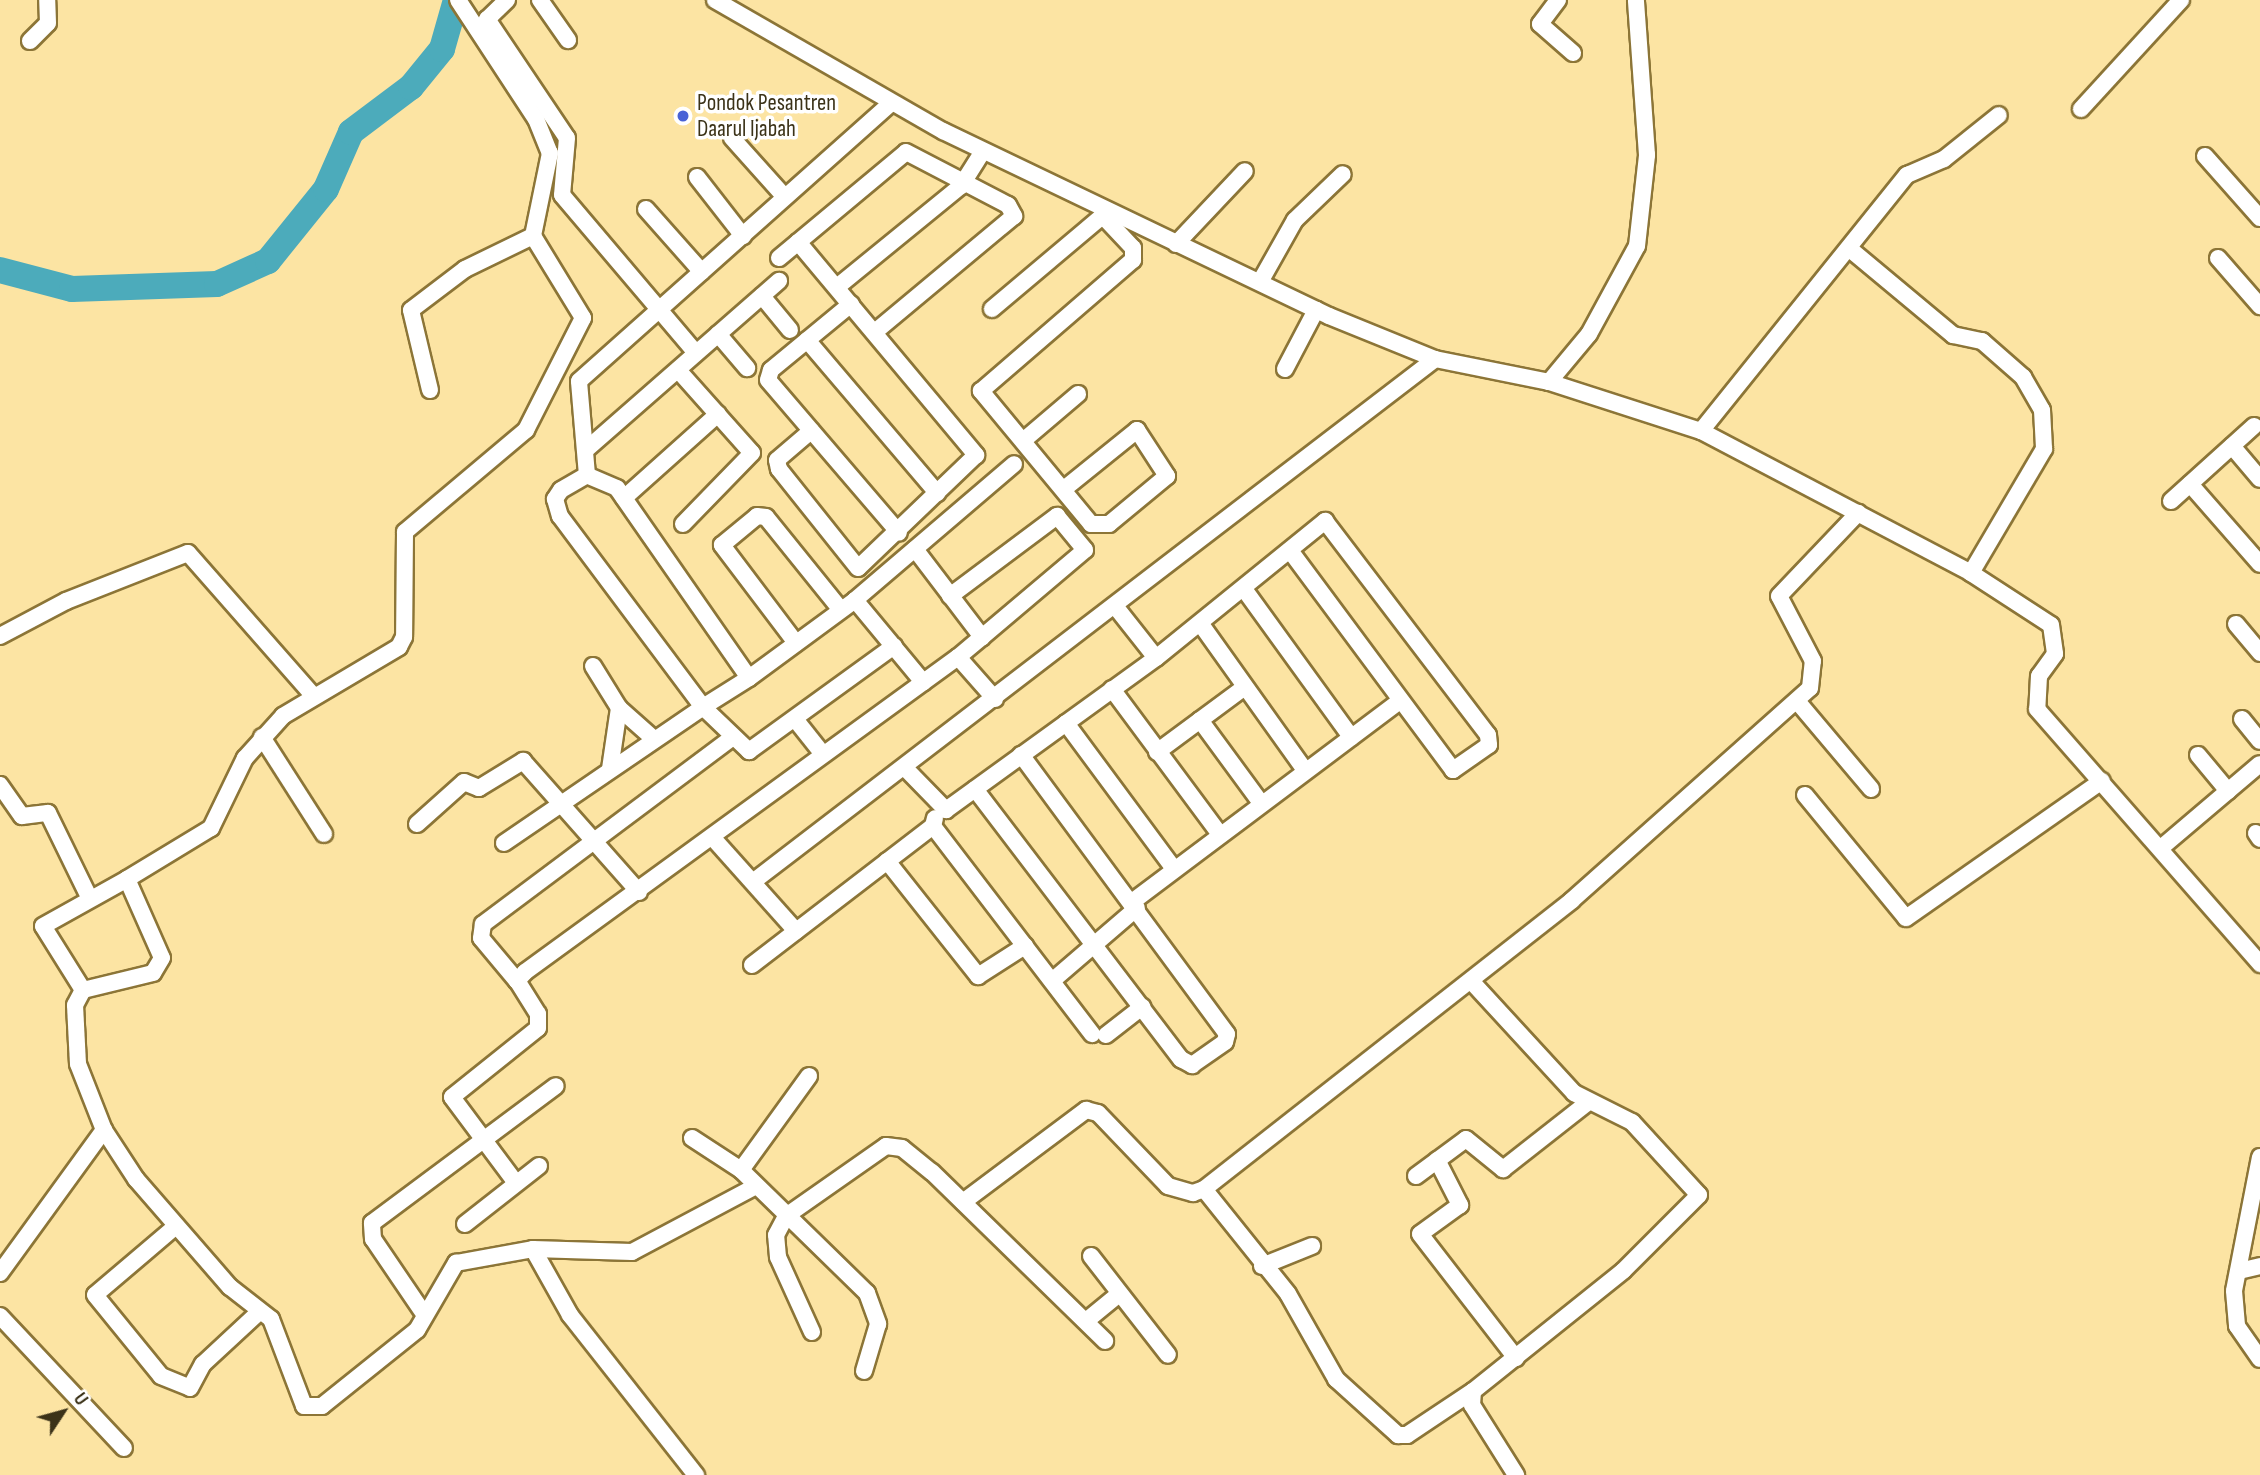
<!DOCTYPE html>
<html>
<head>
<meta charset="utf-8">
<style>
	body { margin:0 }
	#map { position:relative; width:2260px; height:1475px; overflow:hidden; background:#fce4a3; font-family:"Sofia Sans Condensed",sans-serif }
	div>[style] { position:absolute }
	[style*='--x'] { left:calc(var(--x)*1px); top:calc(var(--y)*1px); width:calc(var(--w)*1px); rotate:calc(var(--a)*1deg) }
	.river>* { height:26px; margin:-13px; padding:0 13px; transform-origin:13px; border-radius:13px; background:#4cabbb }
	.roads { filter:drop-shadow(2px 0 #8c7537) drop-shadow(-2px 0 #8c7537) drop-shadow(0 2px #8c7537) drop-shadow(0 -2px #8c7537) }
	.street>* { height:16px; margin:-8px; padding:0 8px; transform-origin:8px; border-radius:8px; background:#fff }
	.dots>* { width:19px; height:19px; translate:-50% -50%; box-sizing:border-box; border:4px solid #fff; border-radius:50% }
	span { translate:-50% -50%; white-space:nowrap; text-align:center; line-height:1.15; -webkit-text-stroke:7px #fff; paint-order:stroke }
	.poi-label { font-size:23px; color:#3b3218 }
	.left { translate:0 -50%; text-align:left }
	.north { position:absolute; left:28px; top:1377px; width:70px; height:70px; -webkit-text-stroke:5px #fff; paint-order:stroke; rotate:54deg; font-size:19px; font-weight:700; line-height:28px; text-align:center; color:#3b3218 }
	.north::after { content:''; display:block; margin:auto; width:24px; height:32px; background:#3b3218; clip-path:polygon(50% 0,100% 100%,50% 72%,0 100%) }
</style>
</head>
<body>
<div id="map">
	<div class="river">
		<div style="--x:0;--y:270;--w:74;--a:14.8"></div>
		<div style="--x:72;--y:289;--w:145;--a:-2"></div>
		<div style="--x:217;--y:284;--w:56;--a:-24.3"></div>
		<div style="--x:268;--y:261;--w:92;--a:-51.1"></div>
		<div style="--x:326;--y:189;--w:62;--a:-66.3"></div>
		<div style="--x:351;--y:132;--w:75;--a:-36.9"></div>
		<div style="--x:411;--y:87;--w:49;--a:-50.8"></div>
		<div style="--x:442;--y:49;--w:51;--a:-74.1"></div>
	</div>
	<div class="roads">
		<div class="street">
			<div style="--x:458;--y:0;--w:142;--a:56.8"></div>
			<div style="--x:536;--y:119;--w:37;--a:68"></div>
			<div style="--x:550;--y:153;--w:85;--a:101.6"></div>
			<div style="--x:533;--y:236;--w:96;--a:58.6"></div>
			<div style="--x:583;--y:318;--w:126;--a:117"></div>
			<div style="--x:526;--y:430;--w:158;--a:139.9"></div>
			<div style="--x:405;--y:532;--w:105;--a:90.5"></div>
			<div style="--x:404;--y:637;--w:11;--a:117"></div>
			<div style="--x:399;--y:647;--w:135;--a:149.3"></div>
			<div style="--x:283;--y:716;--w:57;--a:132.1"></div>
			<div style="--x:245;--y:758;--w:78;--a:115.9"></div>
			<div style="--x:211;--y:828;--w:98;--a:148.7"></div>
			<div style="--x:127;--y:879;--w:86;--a:66.1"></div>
			<div style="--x:162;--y:958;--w:17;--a:121"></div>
			<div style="--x:153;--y:973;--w:72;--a:166.3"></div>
			<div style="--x:83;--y:990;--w:17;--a:118"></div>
			<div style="--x:75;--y:1005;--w:59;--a:87.1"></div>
			<div style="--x:78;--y:1064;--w:71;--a:68.5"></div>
			<div style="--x:104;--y:1130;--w:59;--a:56.9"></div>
			<div style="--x:136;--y:1179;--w:143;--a:49"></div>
			<div style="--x:230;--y:1287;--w:52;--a:38"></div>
			<div style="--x:271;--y:1319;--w:93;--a:69.2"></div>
			<div style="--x:304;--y:1406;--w:18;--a:0"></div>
			<div style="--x:322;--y:1406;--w:122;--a:-38.7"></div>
			<div style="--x:417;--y:1330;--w:78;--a:-59.8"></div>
			<div style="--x:456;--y:1263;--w:78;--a:-10.3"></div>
			<div style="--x:533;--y:1249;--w:76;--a:60.7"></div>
			<div style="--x:570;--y:1315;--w:204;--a:51.8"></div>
			<div style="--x:507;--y:0;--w:28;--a:136"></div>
			<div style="--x:487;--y:19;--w:143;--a:56.1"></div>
			<div style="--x:567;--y:138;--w:57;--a:95"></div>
			<div style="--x:562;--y:195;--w:207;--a:49.7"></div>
			<div style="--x:540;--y:0;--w:49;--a:55"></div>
			<div style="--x:715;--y:0;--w:263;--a:29.9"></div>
			<div style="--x:943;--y:131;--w:428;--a:25.6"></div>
			<div style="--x:1329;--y:316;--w:114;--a:22.1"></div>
			<div style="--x:1435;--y:359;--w:116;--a:11.4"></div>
			<div style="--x:1549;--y:382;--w:160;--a:17.9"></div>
			<div style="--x:1701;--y:431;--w:305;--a:27.7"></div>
			<div style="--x:1971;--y:573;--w:95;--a:33"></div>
			<div style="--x:2051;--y:625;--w:29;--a:82"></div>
			<div style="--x:2055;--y:654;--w:27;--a:126"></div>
			<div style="--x:2039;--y:676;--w:33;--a:93"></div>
			<div style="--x:2037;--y:709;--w:339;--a:48.8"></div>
			<div style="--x:1558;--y:0;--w:30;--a:127"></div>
			<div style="--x:1540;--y:24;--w:44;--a:41.3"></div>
			<div style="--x:30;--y:41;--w:25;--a:-45"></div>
			<div style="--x:48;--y:23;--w:23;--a:-92"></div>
			<div style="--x:2081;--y:109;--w:148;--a:-47.5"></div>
			<div style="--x:732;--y:138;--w:79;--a:48.1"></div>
			<div style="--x:2205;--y:156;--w:83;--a:48.4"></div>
			<div style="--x:697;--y:177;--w:75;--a:52.1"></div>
			<div style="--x:646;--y:209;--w:84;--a:48.4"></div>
			<div style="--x:798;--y:242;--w:278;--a:50.1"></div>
			<div style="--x:976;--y:455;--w:163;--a:136.2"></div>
			<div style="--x:858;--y:568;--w:127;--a:-128.6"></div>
			<div style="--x:779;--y:469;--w:9;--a:-103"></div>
			<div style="--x:777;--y:460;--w:45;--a:-40.5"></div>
			<div style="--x:1176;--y:244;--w:100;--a:-46.6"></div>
			<div style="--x:1851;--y:250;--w:133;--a:39.8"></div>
			<div style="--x:1953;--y:335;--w:30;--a:12"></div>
			<div style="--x:1982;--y:341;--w:55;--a:41.3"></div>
			<div style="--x:2023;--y:377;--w:38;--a:60"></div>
			<div style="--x:2042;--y:410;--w:39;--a:87"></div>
			<div style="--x:2044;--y:449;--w:144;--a:120.5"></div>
			<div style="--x:779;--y:258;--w:165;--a:-39.8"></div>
			<div style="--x:906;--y:152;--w:115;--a:27.5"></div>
			<div style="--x:1008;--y:205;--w:13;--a:61"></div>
			<div style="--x:1014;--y:216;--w:181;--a:140.2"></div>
			<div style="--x:2218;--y:258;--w:64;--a:48.8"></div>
			<div style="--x:1260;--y:282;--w:71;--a:-60.6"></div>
			<div style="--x:1295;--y:220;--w:66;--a:-43.8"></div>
			<div style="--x:837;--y:287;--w:160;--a:-39.2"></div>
			<div style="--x:961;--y:186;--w:41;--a:-57.8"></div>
			<div style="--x:762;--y:296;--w:44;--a:50.5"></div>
			<div style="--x:851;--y:304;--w:104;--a:140.5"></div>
			<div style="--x:771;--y:370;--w:10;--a:107"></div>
			<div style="--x:768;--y:380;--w:201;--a:49.4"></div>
			<div style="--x:992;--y:309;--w:150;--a:-40.1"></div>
			<div style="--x:718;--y:334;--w:45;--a:49.5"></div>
			<div style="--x:807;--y:340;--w:201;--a:49.6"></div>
			<div style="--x:1285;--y:369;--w:67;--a:-62.3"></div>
			<div style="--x:678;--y:370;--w:111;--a:48.3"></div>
			<div style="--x:752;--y:453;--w:99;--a:134.2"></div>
			<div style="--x:1549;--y:382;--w:62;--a:-50.2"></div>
			<div style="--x:1589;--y:334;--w:100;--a:-61.4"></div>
			<div style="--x:1637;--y:246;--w:92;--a:-83.7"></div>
			<div style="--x:1647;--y:155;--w:155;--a:-94.1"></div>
			<div style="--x:430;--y:390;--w:82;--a:-103.4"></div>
			<div style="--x:411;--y:310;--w:68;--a:-37.2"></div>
			<div style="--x:465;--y:269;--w:76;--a:-25.9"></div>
			<div style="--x:1701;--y:431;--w:329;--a:-51.2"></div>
			<div style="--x:1907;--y:175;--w:40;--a:-23.4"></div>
			<div style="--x:1944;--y:159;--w:70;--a:-38.7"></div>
			<div style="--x:1024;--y:440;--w:71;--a:-40.4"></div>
			<div style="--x:2232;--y:446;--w:43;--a:49.7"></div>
			<div style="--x:588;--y:448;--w:254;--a:-41.2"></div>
			<div style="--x:587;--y:475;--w:94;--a:-94.9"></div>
			<div style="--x:579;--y:381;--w:418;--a:-41.7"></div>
			<div style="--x:2190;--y:484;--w:106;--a:48.8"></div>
			<div style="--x:1064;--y:489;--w:94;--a:-38.9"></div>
			<div style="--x:1137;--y:430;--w:55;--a:56.9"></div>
			<div style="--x:1167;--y:476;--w:75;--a:140.4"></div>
			<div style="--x:1109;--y:524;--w:18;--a:180"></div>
			<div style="--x:1091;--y:524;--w:173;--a:-129.6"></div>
			<div style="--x:981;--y:391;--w:201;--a:-40.8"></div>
			<div style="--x:1133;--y:260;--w:12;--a:-90"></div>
			<div style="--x:1133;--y:248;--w:45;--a:-133.2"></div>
			<div style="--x:624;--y:498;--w:126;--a:-41.8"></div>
			<div style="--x:2171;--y:501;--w:112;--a:-42.1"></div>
			<div style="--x:915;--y:549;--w:111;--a:52.7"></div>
			<div style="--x:982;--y:637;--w:31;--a:140"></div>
			<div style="--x:1244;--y:589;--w:183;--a:54.1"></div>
			<div style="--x:950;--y:596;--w:134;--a:-36.8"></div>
			<div style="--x:1057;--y:516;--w:44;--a:50.5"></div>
			<div style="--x:1085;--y:550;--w:135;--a:139.8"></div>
			<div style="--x:855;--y:600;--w:209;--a:-40.5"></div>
			<div style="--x:1115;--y:606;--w:66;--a:51.7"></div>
			<div style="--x:1200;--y:623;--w:181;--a:54.5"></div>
			<div style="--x:2236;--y:624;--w:38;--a:50"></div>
			<div style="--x:0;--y:636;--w:75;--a:-27.9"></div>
			<div style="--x:66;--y:601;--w:131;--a:-21.5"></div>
			<div style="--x:188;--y:553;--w:188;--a:48.7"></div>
			<div style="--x:796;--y:643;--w:123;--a:-127.1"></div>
			<div style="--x:722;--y:545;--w:45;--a:-39.6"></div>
			<div style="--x:757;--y:516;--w:9;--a:6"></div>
			<div style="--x:766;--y:517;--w:119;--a:51.1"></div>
			<div style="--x:593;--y:666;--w:49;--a:58.2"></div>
			<div style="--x:619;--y:708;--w:47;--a:41.5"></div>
			<div style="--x:749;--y:678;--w:231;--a:-124.8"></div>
			<div style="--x:617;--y:488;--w:33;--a:-157"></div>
			<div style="--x:587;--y:475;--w:30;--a:150"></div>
			<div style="--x:561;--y:490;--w:11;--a:124"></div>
			<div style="--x:555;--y:499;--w:18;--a:74"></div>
			<div style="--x:560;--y:516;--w:239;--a:53.2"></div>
			<div style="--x:703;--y:707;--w:54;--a:-32.2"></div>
			<div style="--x:749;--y:678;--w:132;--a:-36.3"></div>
			<div style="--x:855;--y:600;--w:107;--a:50.3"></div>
			<div style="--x:1112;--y:689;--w:179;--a:53.4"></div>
			<div style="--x:1797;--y:701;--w:115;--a:49.9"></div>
			<div style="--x:795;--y:719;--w:43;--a:51.5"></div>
			<div style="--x:2242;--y:719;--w:28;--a:51"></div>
			<div style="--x:1200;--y:720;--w:103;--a:53.7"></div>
			<div style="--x:1066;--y:723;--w:182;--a:53.5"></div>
			<div style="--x:262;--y:737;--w:115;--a:57.4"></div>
			<div style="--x:1157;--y:752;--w:109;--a:-36.5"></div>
			<div style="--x:2198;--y:755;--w:47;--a:50.2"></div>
			<div style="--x:905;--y:768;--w:59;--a:45.7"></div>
			<div style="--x:946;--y:810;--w:259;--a:-35.9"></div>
			<div style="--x:1156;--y:658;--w:218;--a:-39"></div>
			<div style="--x:1325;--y:521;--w:269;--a:52.7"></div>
			<div style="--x:1488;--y:735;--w:10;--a:84"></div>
			<div style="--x:1489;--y:745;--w:44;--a:145.2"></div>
			<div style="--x:1453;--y:770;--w:272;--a:-126.6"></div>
			<div style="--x:610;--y:769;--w:62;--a:-81.6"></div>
			<div style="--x:0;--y:785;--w:38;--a:55"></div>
			<div style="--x:22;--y:816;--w:26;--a:-7"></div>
			<div style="--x:48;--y:813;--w:93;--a:64"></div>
			<div style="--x:975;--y:789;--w:340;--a:52.7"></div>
			<div style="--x:1181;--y:1059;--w:13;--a:29"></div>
			<div style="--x:1192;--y:1065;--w:40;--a:-34.9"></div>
			<div style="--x:1225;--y:1042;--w:8;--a:-76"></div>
			<div style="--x:1227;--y:1034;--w:347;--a:-126.4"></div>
			<div style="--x:1805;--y:795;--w:159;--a:50.6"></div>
			<div style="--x:1906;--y:918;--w:239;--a:-35"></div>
			<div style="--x:417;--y:824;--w:63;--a:-41.8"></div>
			<div style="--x:464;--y:782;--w:16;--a:22"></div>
			<div style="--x:479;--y:788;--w:52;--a:-31.5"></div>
			<div style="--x:523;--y:761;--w:175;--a:48.5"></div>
			<div style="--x:933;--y:826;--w:262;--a:52.6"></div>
			<div style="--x:2256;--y:833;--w:7;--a:56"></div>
			<div style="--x:712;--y:837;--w:126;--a:48.2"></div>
			<div style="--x:504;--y:843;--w:241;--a:-34.3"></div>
			<div style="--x:703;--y:707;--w:64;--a:43.7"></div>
			<div style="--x:749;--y:751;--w:179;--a:-35.9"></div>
			<div style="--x:2162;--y:847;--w:128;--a:-40.3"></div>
			<div style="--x:887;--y:861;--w:147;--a:51.6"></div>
			<div style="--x:978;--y:976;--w:56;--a:-32.6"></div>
			<div style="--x:754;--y:881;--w:858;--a:-37.47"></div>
			<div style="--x:1132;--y:902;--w:335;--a:-36.9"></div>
			<div style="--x:752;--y:965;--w:228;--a:-37.5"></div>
			<div style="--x:933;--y:826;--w:8;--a:-76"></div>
			<div style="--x:517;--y:981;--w:56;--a:-129.9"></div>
			<div style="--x:481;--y:938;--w:14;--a:-82"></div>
			<div style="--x:483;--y:924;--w:309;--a:-36.8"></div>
			<div style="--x:1052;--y:981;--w:112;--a:-40.7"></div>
			<div style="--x:1472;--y:982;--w:151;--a:47.4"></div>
			<div style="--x:1574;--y:1093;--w:65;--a:26.6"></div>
			<div style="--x:1632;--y:1122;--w:99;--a:47.5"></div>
			<div style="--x:1699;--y:1195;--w:107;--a:135"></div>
			<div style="--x:1623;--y:1271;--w:192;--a:141.3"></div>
			<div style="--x:1473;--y:1391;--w:14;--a:94"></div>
			<div style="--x:1472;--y:1405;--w:83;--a:57.8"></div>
			<div style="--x:83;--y:990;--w:75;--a:-122"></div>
			<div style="--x:43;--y:926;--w:96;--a:-29.2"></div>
			<div style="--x:1106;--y:1035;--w:46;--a:-37.9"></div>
			<div style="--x:692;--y:1138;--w:59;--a:33.1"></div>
			<div style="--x:741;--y:1170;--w:176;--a:44.3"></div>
			<div style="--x:867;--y:1293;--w:33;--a:70"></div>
			<div style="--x:878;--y:1324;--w:49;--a:106.6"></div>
			<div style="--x:2260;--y:1157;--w:136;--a:101"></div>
			<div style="--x:2234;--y:1291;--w:35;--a:85"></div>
			<div style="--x:2237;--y:1326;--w:40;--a:55.1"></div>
			<div style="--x:1437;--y:1160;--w:51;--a:62.9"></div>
			<div style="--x:1460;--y:1205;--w:49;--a:144.1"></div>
			<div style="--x:1420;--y:1234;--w:157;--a:52.3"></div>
			<div style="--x:741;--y:1170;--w:116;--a:-54.1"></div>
			<div style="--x:1416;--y:1176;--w:62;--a:-36.5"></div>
			<div style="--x:1466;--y:1139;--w:48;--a:39"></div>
			<div style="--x:1503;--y:1169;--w:105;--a:-38.1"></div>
			<div style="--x:516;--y:1183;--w:107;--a:-126.7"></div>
			<div style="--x:452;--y:1097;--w:110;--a:-38.7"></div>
			<div style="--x:538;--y:1028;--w:14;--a:-90"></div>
			<div style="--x:538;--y:1014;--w:39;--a:-122"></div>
			<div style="--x:517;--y:981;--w:12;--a:-48"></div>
			<div style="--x:525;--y:972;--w:535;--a:-36.04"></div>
			<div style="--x:958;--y:657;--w:56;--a:48.6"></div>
			<div style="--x:1204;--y:1189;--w:134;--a:51.3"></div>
			<div style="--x:1288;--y:1294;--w:98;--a:60.5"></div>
			<div style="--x:1336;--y:1379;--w:84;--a:42.1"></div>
			<div style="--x:1398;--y:1435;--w:9;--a:0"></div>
			<div style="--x:1407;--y:1435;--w:79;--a:-33.7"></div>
			<div style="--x:963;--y:1202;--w:154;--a:-36.8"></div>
			<div style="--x:1086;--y:1110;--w:12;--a:14"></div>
			<div style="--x:1098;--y:1113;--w:101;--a:46.2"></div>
			<div style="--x:1168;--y:1186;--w:26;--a:16"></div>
			<div style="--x:1193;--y:1193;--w:12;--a:-20"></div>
			<div style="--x:1204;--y:1189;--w:467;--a:-38.1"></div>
			<div style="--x:1571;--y:901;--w:320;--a:-41.7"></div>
			<div style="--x:1810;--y:688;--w:27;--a:-84"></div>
			<div style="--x:1813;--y:661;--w:73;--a:-117.6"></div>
			<div style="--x:1779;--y:596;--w:115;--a:-46.4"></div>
			<div style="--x:465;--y:1224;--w:94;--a:-38.1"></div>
			<div style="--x:176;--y:1226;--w:106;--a:139.6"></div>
			<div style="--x:95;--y:1295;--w:104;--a:50.8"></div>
			<div style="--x:161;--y:1376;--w:31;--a:22"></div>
			<div style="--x:190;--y:1388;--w:27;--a:-62"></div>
			<div style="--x:203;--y:1364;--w:76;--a:-42.9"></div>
			<div style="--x:533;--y:1249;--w:99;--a:1.7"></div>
			<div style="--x:632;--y:1252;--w:140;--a:-28"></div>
			<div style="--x:1091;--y:1256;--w:125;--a:52.1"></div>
			<div style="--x:1262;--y:1266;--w:54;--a:-21.8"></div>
			<div style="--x:2239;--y:1271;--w:22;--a:-13"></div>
			<div style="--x:0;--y:1273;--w:177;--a:-54"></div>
			<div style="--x:422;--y:1311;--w:87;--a:-124.2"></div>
			<div style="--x:373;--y:1239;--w:16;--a:-94"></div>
			<div style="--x:372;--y:1223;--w:229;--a:-36.7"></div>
			<div style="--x:0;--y:1316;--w:181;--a:46.8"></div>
			<div style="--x:1086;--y:1321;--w:43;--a:-39.3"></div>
			<div style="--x:812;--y:1332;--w:82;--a:-114.4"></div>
			<div style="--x:778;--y:1257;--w:22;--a:-95"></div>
			<div style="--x:776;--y:1235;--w:21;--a:-62"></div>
			<div style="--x:786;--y:1216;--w:122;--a:-35"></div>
			<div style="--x:886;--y:1146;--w:16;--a:7"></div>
			<div style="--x:902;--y:1148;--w:38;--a:39"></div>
			<div style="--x:932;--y:1172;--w:242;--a:44.3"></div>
		</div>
	</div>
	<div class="dots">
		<div style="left:683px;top:116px;background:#4862d6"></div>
	</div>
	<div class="poi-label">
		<span class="left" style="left:697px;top:116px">Pondok Pesantren<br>Daarul Ijabah</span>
	</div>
	<div class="north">U</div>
</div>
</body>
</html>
